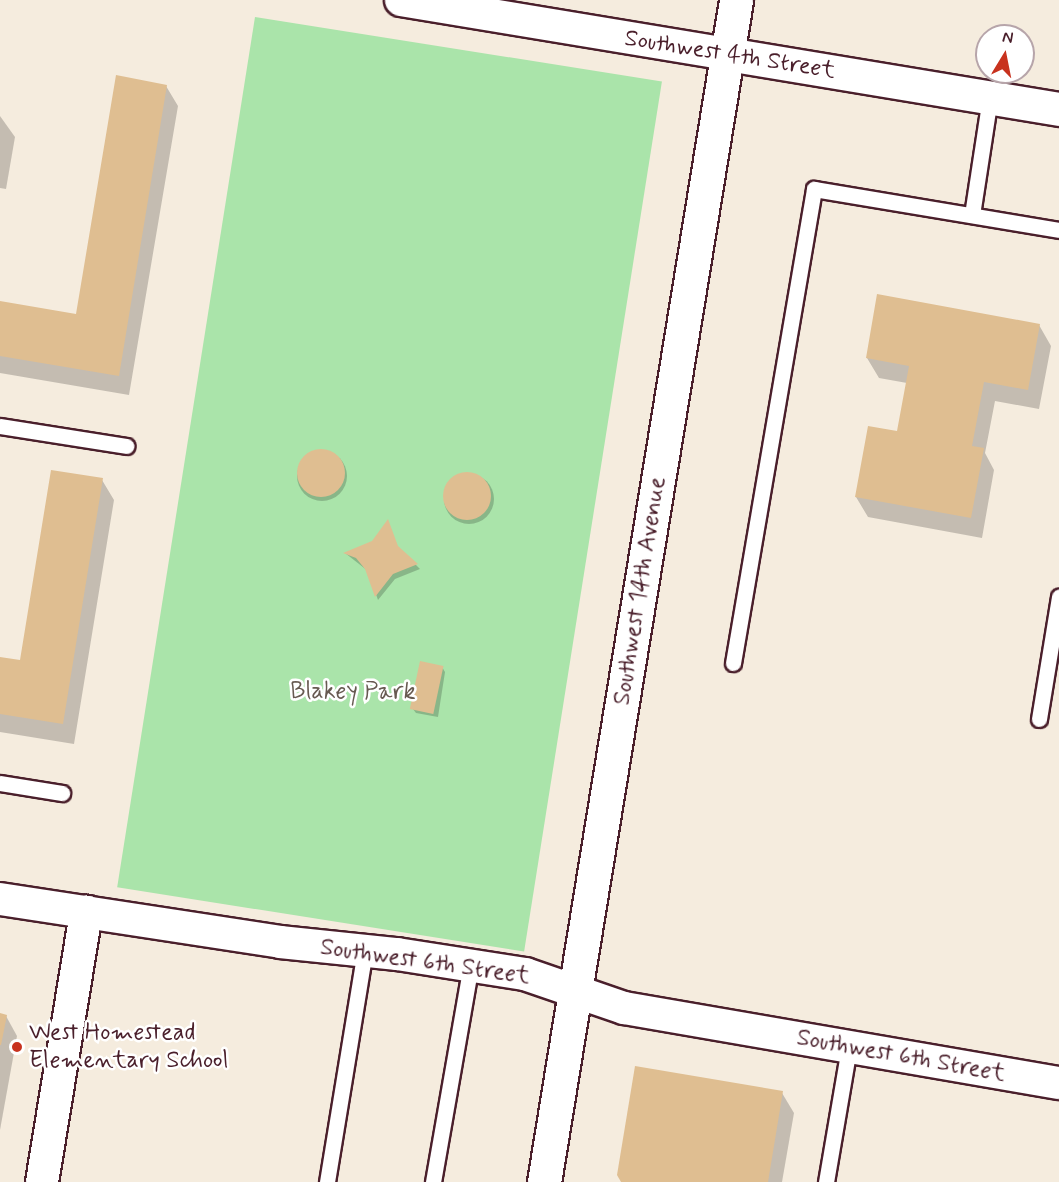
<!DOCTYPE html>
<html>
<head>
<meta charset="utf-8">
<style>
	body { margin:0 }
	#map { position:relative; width:1059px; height:1182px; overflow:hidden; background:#f5ecde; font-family:Mynerve,sans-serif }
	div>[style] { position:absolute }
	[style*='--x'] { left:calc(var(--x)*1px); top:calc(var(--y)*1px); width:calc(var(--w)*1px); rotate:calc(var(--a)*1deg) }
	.green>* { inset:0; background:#aae4aa; transform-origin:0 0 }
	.shadow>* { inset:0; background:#0003 }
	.round { border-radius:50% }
	.building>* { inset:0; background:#dfbe91; transform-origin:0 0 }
	.roads { filter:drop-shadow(2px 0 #4a1f2b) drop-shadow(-2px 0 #4a1f2b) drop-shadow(0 2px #4a1f2b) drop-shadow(0 -2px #4a1f2b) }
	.lane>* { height:15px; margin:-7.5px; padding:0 7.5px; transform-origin:7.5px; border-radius:7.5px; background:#fff }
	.street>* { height:32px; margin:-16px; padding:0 16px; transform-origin:16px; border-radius:16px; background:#fff }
	.secondary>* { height:33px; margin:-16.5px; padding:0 16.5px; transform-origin:16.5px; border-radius:16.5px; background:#fff }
	.dots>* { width:16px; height:16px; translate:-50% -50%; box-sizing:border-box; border:3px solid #fff; border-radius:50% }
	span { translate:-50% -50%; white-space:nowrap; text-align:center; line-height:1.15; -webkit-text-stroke:5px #fff; paint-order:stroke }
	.street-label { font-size:24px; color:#4a1f2b }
	.park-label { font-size:24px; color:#675a51 }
	.poi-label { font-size:24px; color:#4a1f2b }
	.left { translate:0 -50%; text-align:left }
	.north { position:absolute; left:975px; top:24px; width:60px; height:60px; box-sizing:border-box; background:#fff; border:2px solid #b7a5aa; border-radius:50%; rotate:10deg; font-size:16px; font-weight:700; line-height:24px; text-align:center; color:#4a1f2b }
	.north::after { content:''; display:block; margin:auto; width:21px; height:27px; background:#c8321e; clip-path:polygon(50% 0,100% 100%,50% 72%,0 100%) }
</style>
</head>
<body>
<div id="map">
	<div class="green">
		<div style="left:255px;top:17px;width:412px;height:881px;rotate:9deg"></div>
	</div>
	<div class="shadow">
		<div style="clip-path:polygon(166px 86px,178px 106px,129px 395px,0 373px,0 303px,77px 316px)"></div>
		<div style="clip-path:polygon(0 116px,15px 137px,6px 189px,0 188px)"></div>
		<div style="clip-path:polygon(1039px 325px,1051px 346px,1039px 409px,995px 401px,985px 453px,994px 470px,982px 538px,868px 517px,856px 497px,898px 433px,907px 383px,879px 378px,867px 358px)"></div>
		<div class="round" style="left:297px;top:451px;width:50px;height:50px"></div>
		<div class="round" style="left:444px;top:474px;width:50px;height:50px"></div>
		<div style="clip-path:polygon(102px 480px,114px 500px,74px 744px,0 732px,0 659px,22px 662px)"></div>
		<div style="clip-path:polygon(373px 542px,399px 548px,420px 569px,395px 579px,378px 600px,368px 571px,345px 553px)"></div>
		<div style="clip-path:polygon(442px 667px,445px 672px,438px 717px,416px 713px,413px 709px)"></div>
		<div style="clip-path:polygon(0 1015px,6px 1016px,17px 1036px,0 1130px)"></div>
		<div style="clip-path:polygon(782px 1093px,794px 1113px,782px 1182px,622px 1182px)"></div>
	</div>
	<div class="building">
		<div style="clip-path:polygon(116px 75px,167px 85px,119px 376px,0 356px,0 301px,76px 314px)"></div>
		<div style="clip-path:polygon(877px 294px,1040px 324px,1028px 390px,984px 382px,972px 446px,984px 448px,971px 518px,855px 497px,868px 426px,897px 431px,909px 366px,866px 358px)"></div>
		<div class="round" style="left:297px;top:449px;width:48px;height:48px"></div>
		<div style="clip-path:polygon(51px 470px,103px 478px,63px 724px,0 714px,0 657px,20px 660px)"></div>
		<div class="round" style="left:443px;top:472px;width:48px;height:48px"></div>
		<div style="clip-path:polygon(388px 519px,398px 546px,418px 564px,393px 574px,375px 597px,365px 569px,356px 558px,343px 553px,372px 541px)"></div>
		<div style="left:420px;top:661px;width:24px;height:49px;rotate:12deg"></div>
		<div style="clip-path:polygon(0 1013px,7px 1015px,1px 1045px,0 1045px)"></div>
		<div style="clip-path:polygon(635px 1066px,783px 1091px,768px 1182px,621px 1182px,617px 1175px)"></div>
	</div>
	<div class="roads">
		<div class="lane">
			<div style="--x:972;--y:215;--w:119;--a:-81.3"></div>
			<div style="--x:0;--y:426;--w:128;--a:9"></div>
			<div style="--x:733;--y:663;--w:481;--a:-80.3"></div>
			<div style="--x:814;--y:189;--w:248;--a:9.5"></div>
			<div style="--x:1039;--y:719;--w:124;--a:-80.7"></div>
			<div style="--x:0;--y:783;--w:63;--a:9.2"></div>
			<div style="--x:327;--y:1182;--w:234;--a:-80.7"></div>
			<div style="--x:433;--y:1182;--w:220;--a:-80.1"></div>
			<div style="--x:826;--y:1182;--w:137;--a:-80.3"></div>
		</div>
		<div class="street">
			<div style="--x:401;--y:0;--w:330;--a:9.4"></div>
			<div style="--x:0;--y:899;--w:283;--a:8.7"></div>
			<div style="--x:280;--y:942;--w:118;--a:5.9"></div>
			<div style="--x:397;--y:954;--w:130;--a:8.9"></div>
			<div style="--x:525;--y:974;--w:105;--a:19"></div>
			<div style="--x:624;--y:1008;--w:441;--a:9.8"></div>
			<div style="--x:42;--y:1182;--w:274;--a:-80.7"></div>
		</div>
		<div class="secondary">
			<div style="--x:727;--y:54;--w:337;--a:9.4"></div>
			<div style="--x:544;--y:1182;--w:1197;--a:-80.77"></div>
		</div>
	</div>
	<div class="dots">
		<div style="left:17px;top:1047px;background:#c8321e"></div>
	</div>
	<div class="street-label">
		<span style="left:730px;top:55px;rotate:9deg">Southwest 4th Street</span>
		<span style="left:640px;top:591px;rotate:-81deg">Southwest 14th Avenue</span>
		<span style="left:425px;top:962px;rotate:8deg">Southwest 6th Street</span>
		<span style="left:901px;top:1056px;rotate:10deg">Southwest 6th Street</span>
	</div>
	<div class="park-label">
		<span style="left:353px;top:692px">Blakey Park</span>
	</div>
	<div class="poi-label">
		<span class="left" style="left:29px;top:1047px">West Homestead<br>Elementary School</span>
	</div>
	<div class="north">N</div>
</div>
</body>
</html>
